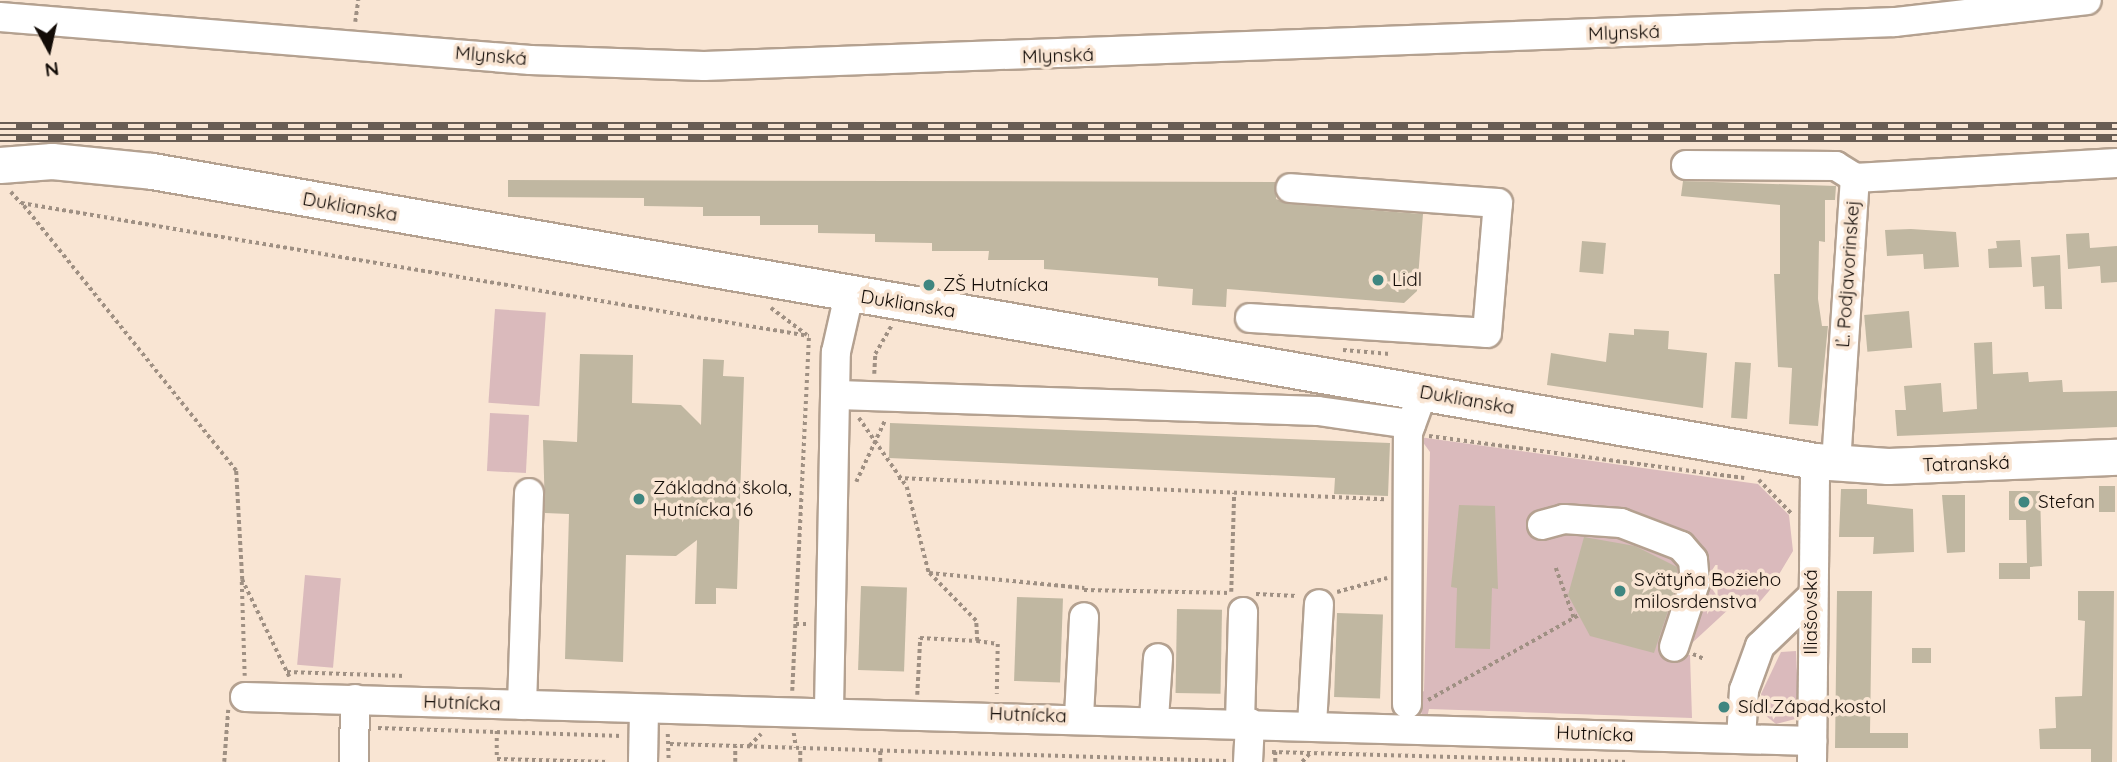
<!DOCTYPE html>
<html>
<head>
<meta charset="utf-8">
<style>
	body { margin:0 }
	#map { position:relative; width:2117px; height:762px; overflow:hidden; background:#f9e5d3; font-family:Quicksand,sans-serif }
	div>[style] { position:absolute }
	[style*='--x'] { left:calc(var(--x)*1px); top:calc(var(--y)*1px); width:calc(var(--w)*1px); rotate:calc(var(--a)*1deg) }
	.green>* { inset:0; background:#dababc; transform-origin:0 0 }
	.building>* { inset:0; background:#c0b7a1; transform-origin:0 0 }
	.path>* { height:3.5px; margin-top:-1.75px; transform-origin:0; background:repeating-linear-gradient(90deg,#9f9083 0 3.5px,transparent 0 7px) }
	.roads { filter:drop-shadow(2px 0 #b4a190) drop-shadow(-2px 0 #b4a190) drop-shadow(0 2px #b4a190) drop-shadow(0 -2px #b4a190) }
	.minor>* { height:28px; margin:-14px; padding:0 14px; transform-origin:14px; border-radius:14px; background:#fff }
	.major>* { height:35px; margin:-17.5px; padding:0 17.5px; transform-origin:17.5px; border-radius:17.5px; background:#fff }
	.rail>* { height:8px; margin-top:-4px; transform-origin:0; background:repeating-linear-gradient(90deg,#f9e5d3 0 16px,#695d54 0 32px); box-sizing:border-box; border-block:2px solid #695d54 }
	.dots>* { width:19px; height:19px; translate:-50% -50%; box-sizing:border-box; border:4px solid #f9e5d3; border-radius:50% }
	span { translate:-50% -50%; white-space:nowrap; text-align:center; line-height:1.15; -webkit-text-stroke:7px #f9e5d3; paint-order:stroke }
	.street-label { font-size:19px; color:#130c07 }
	.poi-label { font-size:19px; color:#130c07 }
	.left { translate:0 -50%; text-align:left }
	.north { position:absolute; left:14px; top:14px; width:70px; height:70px; -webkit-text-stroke:5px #f9e5d3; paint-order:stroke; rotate:172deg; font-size:19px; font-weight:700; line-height:28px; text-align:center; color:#130c07 }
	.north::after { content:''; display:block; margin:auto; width:24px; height:32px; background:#130c07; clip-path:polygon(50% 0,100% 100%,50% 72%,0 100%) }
</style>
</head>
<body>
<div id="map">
	<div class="green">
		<div style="left:495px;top:309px;width:51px;height:94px;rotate:4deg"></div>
		<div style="left:490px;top:413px;width:39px;height:58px;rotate:3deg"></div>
		<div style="clip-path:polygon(1419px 437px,1758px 484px,1789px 515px,1793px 551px,1769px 591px,1757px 605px,1744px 595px,1679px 655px,1690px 655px,1692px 718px,1429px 709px,1427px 718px,1422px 716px,1417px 695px,1424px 691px,1430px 452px)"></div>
		<div style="left:305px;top:575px;width:36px;height:90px;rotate:5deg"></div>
		<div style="clip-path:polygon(1796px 651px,1799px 718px,1776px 724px,1765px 715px,1761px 694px,1781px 652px)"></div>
	</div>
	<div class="building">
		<div style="clip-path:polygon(508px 180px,1276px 182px,1276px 199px,1289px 204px,1423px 214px,1417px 291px,1404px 303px,1227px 289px,1226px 307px,1192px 305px,1193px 289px,1158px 286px,1158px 278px,1044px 269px,1044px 260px,988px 260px,989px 251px,932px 251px,932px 243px,875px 242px,875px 234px,818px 233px,818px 225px,760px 225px,760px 216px,703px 216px,703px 207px,644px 206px,644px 198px,508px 197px)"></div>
		<div style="clip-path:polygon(1683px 181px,1836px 186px,1835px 200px,1825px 200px,1825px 242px,1819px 241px,1818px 299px,1822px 326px,1828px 326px,1818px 426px,1789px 424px,1792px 368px,1778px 367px,1774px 274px,1780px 274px,1780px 205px,1681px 196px)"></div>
		<div style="clip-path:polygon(1911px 229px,1956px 232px,1959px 267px,1924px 269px,1923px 254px,1887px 256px,1885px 230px)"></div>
		<div style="clip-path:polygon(2089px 233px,2090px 248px,2117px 246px,2117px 282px,2101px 283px,2100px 266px,2068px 269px,2066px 234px)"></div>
		<div style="clip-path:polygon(2020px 240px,2022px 267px,1989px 268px,1988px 249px,1997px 248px,1996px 241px)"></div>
		<div style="left:1582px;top:241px;width:24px;height:31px;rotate:5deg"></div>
		<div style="clip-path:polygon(2060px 255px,2062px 309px,2045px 309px,2044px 286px,2033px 287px,2031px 257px)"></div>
		<div style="left:1909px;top:311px;width:37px;height:45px;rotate:85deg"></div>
		<div style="clip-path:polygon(1634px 329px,1669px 331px,1668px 349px,1707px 353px,1703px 408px,1547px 385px,1551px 353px,1606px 362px,1609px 333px,1634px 335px)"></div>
		<div style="clip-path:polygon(1992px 342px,1993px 374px,2028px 372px,2029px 382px,2062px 380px,2063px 392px,2117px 391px,2117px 427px,1897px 436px,1895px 410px,1906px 410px,1904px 386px,1941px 383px,1943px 412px,1977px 409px,1974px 343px)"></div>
		<div style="clip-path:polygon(580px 354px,633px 355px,632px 403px,681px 405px,701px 425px,703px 359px,724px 360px,723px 376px,744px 377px,737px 589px,716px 588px,716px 604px,695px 604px,697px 540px,676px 556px,626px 555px,623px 662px,565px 659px,569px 514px,545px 513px,543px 440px,577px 442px)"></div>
		<div style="left:1735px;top:362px;width:16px;height:56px;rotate:4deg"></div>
		<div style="clip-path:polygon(890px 423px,1390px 443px,1388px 496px,1334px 494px,1335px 478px,889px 458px)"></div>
		<div style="left:2099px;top:486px;width:16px;height:26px"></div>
		<div style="clip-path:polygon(1841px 489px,1867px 489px,1867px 504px,1913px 509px,1914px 552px,1873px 554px,1874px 537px,1839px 537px)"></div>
		<div style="clip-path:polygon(2009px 491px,2040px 491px,2042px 566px,2030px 567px,2030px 579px,1999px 579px,1999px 563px,2027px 563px,2026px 520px,2009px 520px)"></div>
		<div style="clip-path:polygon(1942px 495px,1965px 495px,1965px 552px,1947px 553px)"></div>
		<div style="clip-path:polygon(1459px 505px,1495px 506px,1498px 589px,1492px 588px,1490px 649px,1455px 648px,1457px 588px,1451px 587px)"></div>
		<div style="clip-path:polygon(1584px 537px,1635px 546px,1677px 567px,1678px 581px,1654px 653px,1590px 636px,1568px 595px)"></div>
		<div style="left:861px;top:586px;width:46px;height:84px;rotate:2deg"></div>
		<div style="clip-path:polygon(1837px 591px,1872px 591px,1870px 733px,1908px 733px,1908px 748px,1835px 748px)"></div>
		<div style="clip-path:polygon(2078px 591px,2114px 591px,2112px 762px,2091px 762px,2091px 749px,2040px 749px,2039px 729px,2056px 728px,2055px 697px,2082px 696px,2085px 621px,2078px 620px)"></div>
		<div style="left:1017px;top:597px;width:46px;height:84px;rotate:2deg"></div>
		<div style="left:1177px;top:609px;width:45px;height:84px;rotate:1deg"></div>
		<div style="left:1337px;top:613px;width:46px;height:84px;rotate:2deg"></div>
		<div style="left:1912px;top:648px;width:19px;height:15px"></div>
	</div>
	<div class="path">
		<div style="--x:355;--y:22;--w:22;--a:-82"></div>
		<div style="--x:11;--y:192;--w:15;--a:48"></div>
		<div style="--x:771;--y:308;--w:45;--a:36.9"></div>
		<div style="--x:1343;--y:350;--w:47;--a:4.9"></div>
		<div style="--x:874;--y:374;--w:20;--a:-87"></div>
		<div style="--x:875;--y:354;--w:32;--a:-60"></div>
		<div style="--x:859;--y:418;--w:84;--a:55.2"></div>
		<div style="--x:907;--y:487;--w:89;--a:75.7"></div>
		<div style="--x:1429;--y:436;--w:318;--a:7.6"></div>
		<div style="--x:898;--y:478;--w:487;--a:2.5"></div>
		<div style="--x:1759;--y:480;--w:46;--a:45.9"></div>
		<div style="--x:856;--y:482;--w:68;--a:-64.9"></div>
		<div style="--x:1556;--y:568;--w:53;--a:70.2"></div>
		<div style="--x:242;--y:582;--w:94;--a:88.2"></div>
		<div style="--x:1084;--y:590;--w:147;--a:1.2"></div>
		<div style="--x:1231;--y:592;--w:99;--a:-88.3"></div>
		<div style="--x:1337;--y:592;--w:52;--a:-15.6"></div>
		<div style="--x:1256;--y:594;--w:41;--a:2.8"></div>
		<div style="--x:796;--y:624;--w:13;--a:0"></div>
		<div style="--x:977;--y:641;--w:21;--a:8"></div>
		<div style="--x:998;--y:644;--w:50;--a:91.1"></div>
		<div style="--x:1693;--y:654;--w:12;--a:24"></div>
		<div style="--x:287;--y:672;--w:118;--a:1.9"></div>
		<div style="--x:289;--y:677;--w:108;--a:-115.9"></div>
		<div style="--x:242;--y:580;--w:109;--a:-93.2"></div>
		<div style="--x:236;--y:471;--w:344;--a:-128.7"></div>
		<div style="--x:21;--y:203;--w:799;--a:9.58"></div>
		<div style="--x:792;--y:691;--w:355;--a:-87.3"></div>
		<div style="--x:917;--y:695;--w:57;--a:-87"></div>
		<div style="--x:920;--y:638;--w:57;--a:3"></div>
		<div style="--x:977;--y:641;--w:20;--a:-93"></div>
		<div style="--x:976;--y:621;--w:67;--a:-134.4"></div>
		<div style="--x:929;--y:573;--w:156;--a:5.5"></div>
		<div style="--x:1428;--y:700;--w:173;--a:-29.4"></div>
		<div style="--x:378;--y:728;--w:244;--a:1.9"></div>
		<div style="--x:497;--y:731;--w:28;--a:90"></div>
		<div style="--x:497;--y:759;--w:112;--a:1.5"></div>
		<div style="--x:794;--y:733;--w:15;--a:82"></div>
		<div style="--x:668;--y:734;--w:28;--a:88"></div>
		<div style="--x:670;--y:744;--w:557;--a:1.75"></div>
		<div style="--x:749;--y:746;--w:17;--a:-45"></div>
		<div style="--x:1272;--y:752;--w:357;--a:1.6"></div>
		<div style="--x:224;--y:762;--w:52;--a:-85.6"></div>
		<div style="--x:735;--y:762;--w:16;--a:-90"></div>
		<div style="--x:800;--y:762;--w:14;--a:-90"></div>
		<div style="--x:880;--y:762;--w:11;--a:-90"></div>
		<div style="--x:1275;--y:762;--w:10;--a:-90"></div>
		<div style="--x:1302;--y:762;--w:12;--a:-48"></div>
	</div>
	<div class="roads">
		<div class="minor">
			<div style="--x:0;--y:17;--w:532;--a:4.64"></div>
			<div style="--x:530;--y:60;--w:174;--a:2"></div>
			<div style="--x:704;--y:66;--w:1192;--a:-2.12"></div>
			<div style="--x:1895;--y:22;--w:193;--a:-6.5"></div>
			<div style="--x:1686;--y:165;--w:150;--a:0.4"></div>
			<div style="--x:1836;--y:166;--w:22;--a:32"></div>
			<div style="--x:1855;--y:178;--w:262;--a:-3.3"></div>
			<div style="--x:1250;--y:318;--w:237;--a:3.6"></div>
			<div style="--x:1487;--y:333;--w:130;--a:-85.2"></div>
			<div style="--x:1498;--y:203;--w:208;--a:-175.9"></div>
			<div style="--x:838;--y:395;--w:480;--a:1.9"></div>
			<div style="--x:1318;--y:411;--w:94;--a:8"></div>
			<div style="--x:1836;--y:463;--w:286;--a:-86.2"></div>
			<div style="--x:1542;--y:525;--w:23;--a:-15"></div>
			<div style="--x:1564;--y:519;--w:57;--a:4"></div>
			<div style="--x:1621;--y:523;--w:64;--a:21"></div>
			<div style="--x:1681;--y:546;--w:18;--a:49"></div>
			<div style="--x:1693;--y:560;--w:23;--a:85"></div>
			<div style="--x:1695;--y:583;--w:67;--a:108.2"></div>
			<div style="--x:245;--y:697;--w:1568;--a:1.61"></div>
			<div style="--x:1407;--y:704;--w:271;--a:-89.8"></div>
			<div style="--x:1408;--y:433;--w:27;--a:-70"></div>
			<div style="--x:522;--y:705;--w:212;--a:-88.1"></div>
			<div style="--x:829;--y:709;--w:357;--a:-88.9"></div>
			<div style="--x:836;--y:352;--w:58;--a:-77.2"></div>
			<div style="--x:1079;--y:717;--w:100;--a:-87.1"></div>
			<div style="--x:1154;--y:719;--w:61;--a:-86.2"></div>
			<div style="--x:1240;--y:722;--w:110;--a:-88.4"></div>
			<div style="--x:1312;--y:725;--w:121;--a:-86.7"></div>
			<div style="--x:1741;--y:739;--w:49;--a:-86.5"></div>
			<div style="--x:1744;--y:690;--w:47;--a:-70"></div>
			<div style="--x:1760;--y:646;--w:69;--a:-43.8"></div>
			<div style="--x:354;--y:762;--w:63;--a:-89.1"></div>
			<div style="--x:643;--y:762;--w:53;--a:-88.9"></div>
			<div style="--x:1248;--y:762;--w:39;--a:-87"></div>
			<div style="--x:1812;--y:762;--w:301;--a:-89.4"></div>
		</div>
		<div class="major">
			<div style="--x:0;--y:165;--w:52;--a:-4.4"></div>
			<div style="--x:52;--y:161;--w:100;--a:5.7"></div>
			<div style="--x:152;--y:171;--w:1688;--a:9.89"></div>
			<div style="--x:1815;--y:461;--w:73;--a:3.9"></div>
			<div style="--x:1888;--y:466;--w:229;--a:-2.3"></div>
		</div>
	</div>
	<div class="rail">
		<div style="--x:0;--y:126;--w:2117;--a:0"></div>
		<div style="--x:0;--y:138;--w:2117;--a:0"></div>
	</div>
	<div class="dots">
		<div style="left:1378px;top:280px;background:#3f8680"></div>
		<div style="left:929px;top:285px;background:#3f8680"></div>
		<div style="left:639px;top:499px;background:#3f8680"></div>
		<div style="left:2024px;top:502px;background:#3f8680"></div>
		<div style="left:1620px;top:591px;background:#3f8680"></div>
		<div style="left:1724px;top:707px;background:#3f8680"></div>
	</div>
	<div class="street-label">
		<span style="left:1624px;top:33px;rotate:-2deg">Mlynská</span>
		<span style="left:491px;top:56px;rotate:5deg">Mlynská</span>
		<span style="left:1058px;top:56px;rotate:-2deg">Mlynská</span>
		<span style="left:350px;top:207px;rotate:10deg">Duklianska</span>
		<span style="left:1848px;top:274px;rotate:-86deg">Ľ. Podjavorinskej</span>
		<span style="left:908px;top:304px;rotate:9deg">Duklianska</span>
		<span style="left:1467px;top:400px;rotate:10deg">Duklianska</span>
		<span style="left:1966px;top:464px;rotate:-2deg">Tatranská</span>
		<span style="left:1811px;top:612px;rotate:-90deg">Iliašovská</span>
		<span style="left:462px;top:703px;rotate:2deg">Hutnícka</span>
		<span style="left:1028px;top:715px;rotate:2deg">Hutnícka</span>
		<span style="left:1595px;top:734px;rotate:2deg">Hutnícka</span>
	</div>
	<div class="poi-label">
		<span class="left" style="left:1392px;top:280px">Lidl</span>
		<span class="left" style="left:943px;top:285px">ZŠ Hutnícka</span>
		<span class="left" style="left:653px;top:499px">Základná škola,<br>Hutnícka 16</span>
		<span class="left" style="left:2038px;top:502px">Stefan</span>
		<span class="left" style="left:1634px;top:591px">Svätyňa Božieho<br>milosrdenstva</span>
		<span class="left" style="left:1738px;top:707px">Sídl.Západ,kostol</span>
	</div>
	<div class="north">N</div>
</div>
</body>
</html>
